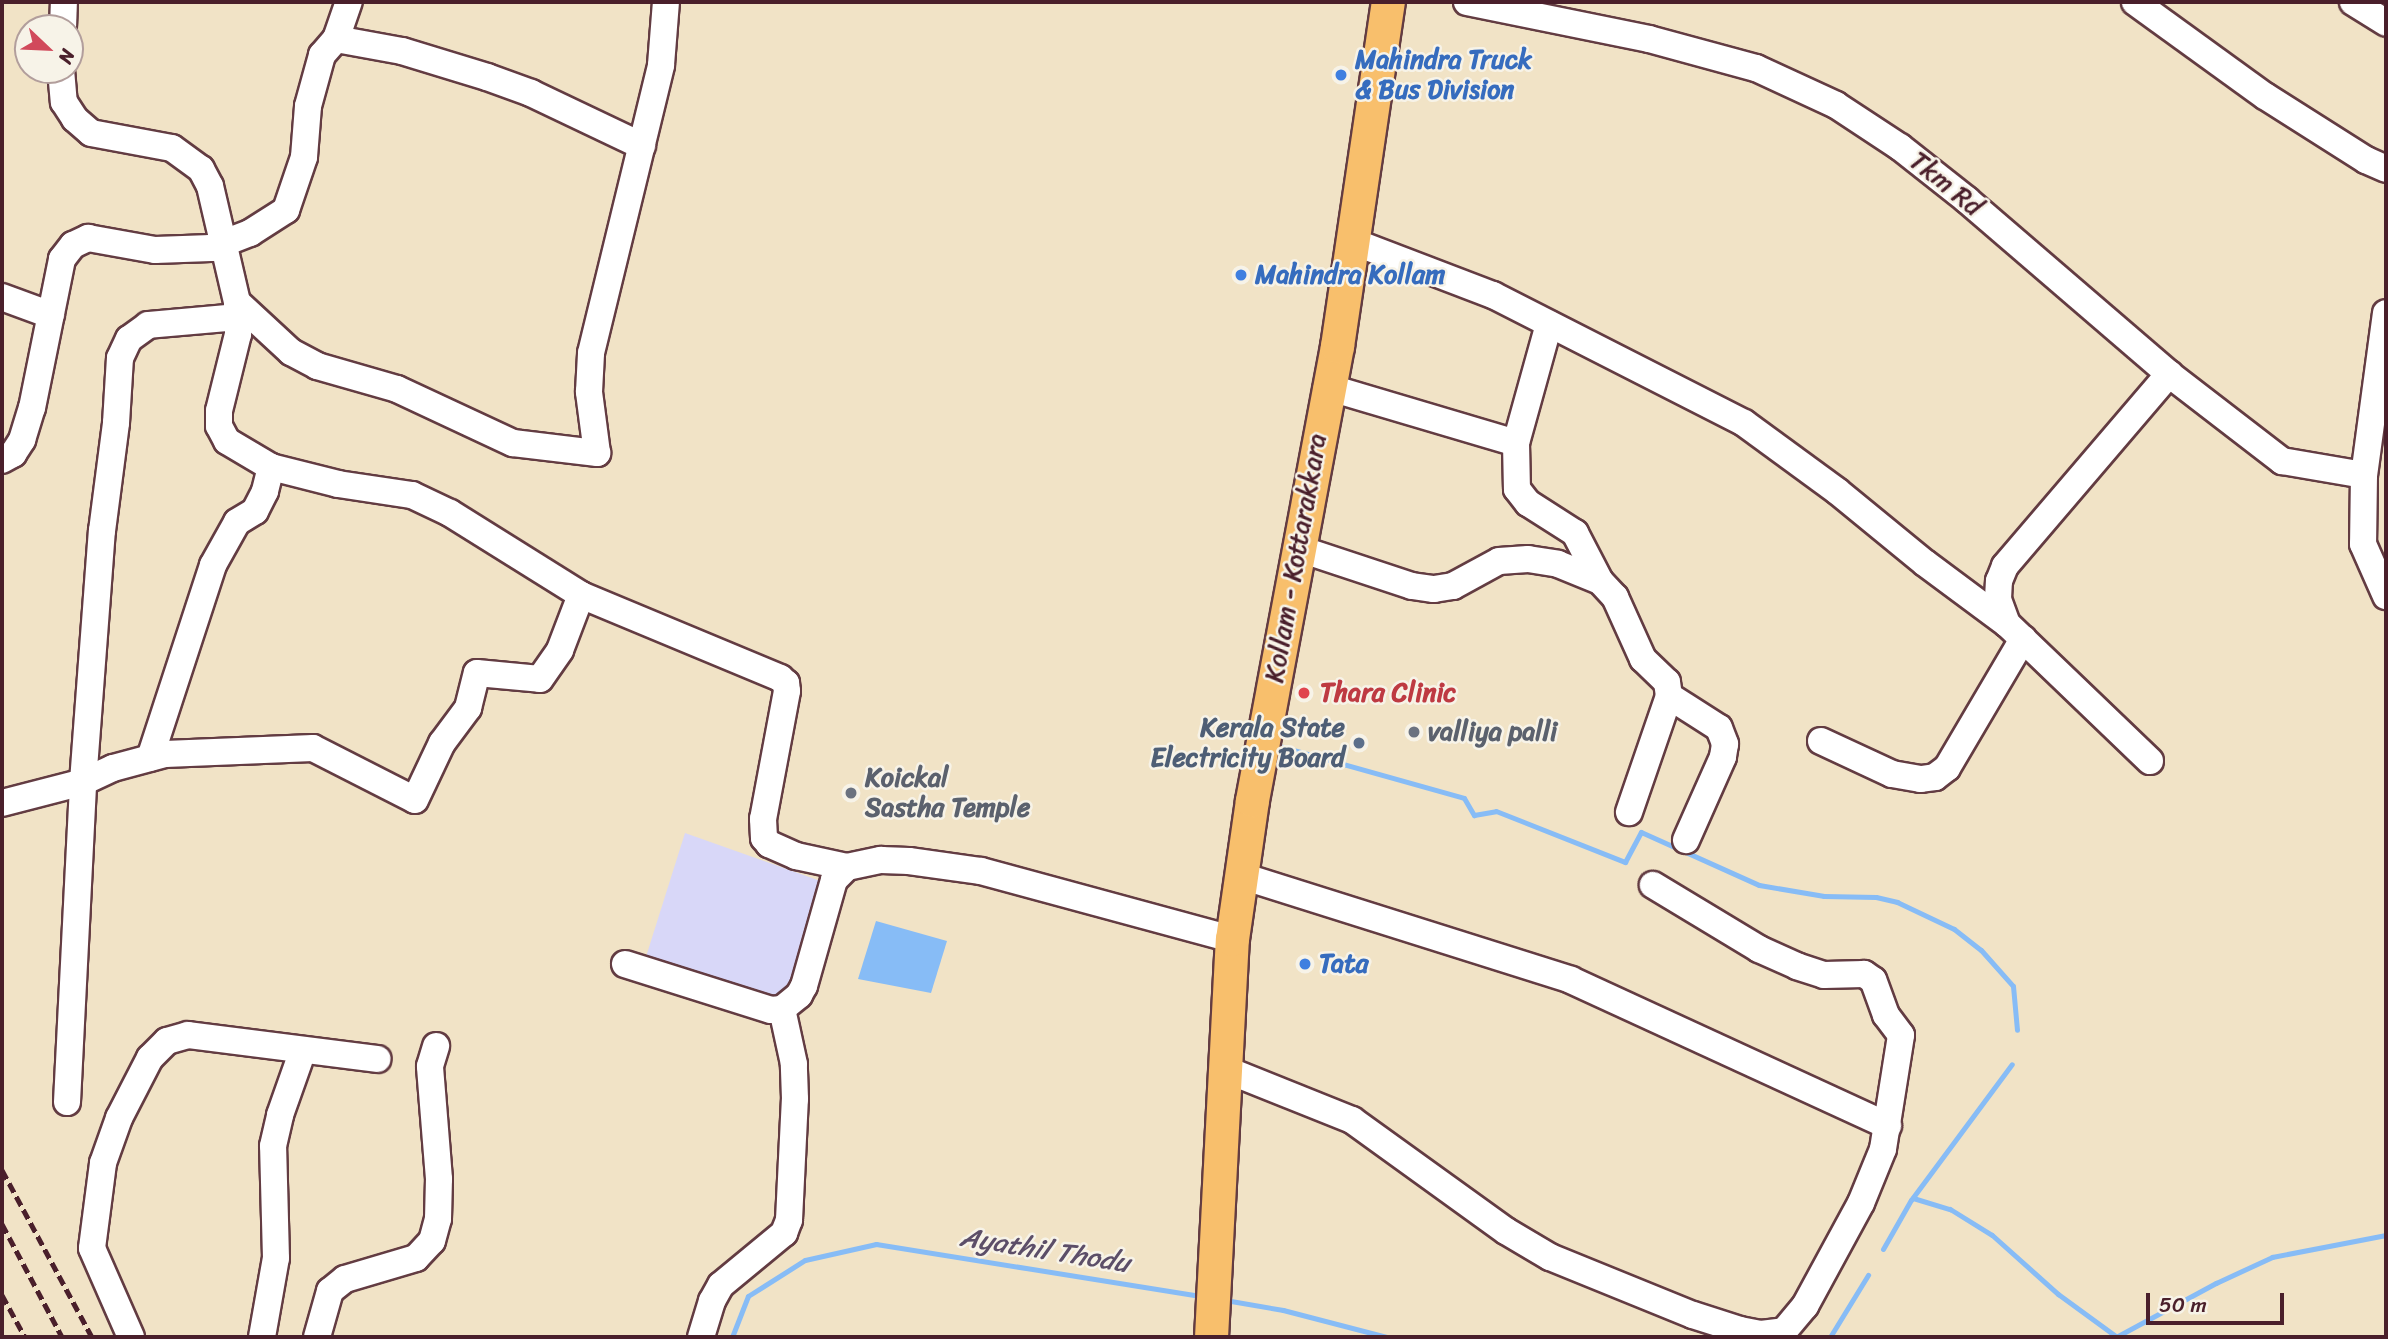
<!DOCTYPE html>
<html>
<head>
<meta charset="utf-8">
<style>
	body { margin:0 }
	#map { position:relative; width:2388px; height:1339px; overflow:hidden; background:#f1e3c6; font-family:Sriracha,sans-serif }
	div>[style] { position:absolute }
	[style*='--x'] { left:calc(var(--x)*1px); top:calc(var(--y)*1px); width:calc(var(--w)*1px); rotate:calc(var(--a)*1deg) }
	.built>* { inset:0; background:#d8d7f8 }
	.water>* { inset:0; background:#87bcf6 }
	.stream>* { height:5px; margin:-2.5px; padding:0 2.5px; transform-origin:2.5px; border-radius:2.5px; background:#87bcf6 }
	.roads { filter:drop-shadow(2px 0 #633c42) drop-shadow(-2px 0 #633c42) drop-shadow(0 2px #633c42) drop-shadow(0 -2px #633c42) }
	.minor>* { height:26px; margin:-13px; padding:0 13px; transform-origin:13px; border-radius:13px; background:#fff }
	.major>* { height:33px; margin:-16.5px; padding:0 16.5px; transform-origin:16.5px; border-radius:16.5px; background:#f8bf6c }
	.rail>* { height:5px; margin-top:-2.5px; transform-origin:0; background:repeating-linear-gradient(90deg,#4a1f2b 0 10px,transparent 0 15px) }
	.dots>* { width:19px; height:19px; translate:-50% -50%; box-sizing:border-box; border:4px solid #f7f3e8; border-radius:50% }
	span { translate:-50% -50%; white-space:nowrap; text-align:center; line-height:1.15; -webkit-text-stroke:5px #f7f3e8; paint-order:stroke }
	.shop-label { font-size:26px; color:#366cbe; font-weight:700 }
	.left { translate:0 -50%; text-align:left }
	.street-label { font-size:26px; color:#4a1f2b }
	.health-label { font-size:26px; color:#be3a42; font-weight:700 }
	.service-label { font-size:26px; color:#4e5e75; font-weight:700 }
	.right { translate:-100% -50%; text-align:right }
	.worship-label { font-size:26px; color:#5b616d; font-weight:700 }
	.water-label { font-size:28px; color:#5c4e68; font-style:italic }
	.frame { position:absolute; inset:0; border:4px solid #4a1f2b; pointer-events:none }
	.north { position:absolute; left:14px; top:14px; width:70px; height:70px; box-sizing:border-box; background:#f7f3e8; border:2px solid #b29e9c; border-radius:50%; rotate:113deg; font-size:19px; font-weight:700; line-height:28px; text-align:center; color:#4a1f2b }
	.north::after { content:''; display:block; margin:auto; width:24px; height:32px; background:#d1495b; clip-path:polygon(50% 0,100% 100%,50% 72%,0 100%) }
	.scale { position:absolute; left:2146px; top:1293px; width:138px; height:32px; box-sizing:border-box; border:4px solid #4a1f2b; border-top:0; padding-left:9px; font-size:21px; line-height:24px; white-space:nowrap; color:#4a1f2b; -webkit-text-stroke:5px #f7f3e8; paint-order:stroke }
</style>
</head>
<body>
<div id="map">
	<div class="built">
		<div style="clip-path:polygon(685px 833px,826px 883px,797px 989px,783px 1005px,644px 963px)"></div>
	</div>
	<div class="water">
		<div style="clip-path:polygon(876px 921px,947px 941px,931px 993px,858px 979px)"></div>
	</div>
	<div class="stream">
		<div style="--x:1279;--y:746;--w:192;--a:15.7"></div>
		<div style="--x:1464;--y:798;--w:20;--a:60"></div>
		<div style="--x:1474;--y:815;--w:22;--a:-10"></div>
		<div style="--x:1496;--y:811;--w:139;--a:21.6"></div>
		<div style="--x:1625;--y:862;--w:34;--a:-62"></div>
		<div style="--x:1641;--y:832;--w:129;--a:24.2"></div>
		<div style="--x:1759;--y:885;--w:66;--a:9.6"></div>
		<div style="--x:1824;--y:896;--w:52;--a:1.1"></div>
		<div style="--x:1876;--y:897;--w:22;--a:13"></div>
		<div style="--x:1897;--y:902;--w:63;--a:25.3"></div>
		<div style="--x:1954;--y:929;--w:34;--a:38"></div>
		<div style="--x:1981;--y:950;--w:48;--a:48.4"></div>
		<div style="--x:2013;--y:986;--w:44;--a:84.8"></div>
		<div style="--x:1913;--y:1198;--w:39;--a:17"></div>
		<div style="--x:1950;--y:1209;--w:49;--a:31.8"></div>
		<div style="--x:1992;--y:1235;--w:89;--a:41.8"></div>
		<div style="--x:2058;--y:1294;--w:73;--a:36.1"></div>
		<div style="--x:1883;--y:1249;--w:56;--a:-60.3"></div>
		<div style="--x:1911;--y:1200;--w:169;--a:-53.4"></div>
		<div style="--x:1225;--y:1300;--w:59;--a:9.8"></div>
		<div style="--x:1283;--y:1310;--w:107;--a:14.6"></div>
		<div style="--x:732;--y:1337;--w:44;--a:-68.7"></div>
		<div style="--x:748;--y:1296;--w:67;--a:-32.3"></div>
		<div style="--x:805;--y:1260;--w:73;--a:-12.7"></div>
		<div style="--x:876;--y:1244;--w:330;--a:9.1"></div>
		<div style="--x:1830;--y:1337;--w:73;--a:-58.5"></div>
		<div style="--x:2116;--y:1337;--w:114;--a:-28.4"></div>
		<div style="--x:2216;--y:1283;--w:62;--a:-24.9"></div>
		<div style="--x:2272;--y:1257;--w:116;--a:-10.9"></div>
	</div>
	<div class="roads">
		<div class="minor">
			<div style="--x:1467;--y:2;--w:186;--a:11.5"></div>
			<div style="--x:1649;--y:39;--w:111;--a:15.2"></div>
			<div style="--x:1756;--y:68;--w:88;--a:24.8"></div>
			<div style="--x:1836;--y:105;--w:77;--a:33.3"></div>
			<div style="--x:1900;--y:147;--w:85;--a:38.3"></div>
			<div style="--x:1967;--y:200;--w:267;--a:40.7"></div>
			<div style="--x:2169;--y:374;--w:143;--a:37.6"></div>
			<div style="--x:2282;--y:461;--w:83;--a:9.7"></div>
			<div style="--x:2135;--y:2;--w:160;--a:35.9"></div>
			<div style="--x:2265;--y:96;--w:120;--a:32.4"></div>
			<div style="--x:2366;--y:160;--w:22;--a:24"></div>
			<div style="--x:2353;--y:2;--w:39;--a:32"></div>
			<div style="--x:63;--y:28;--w:26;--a:-88"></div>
			<div style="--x:336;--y:39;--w:67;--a:10.3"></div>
			<div style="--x:402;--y:51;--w:89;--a:17"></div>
			<div style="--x:487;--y:77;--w:47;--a:20"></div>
			<div style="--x:531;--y:93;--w:123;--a:25.5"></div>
			<div style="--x:61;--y:70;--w:32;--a:85"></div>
			<div style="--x:64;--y:102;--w:20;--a:57"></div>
			<div style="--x:75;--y:119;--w:21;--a:41"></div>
			<div style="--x:91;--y:133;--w:82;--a:10.5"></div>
			<div style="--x:172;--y:148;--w:36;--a:36"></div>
			<div style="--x:201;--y:169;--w:19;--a:62"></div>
			<div style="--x:210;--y:186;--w:119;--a:76.9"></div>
			<div style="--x:237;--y:302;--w:32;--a:88"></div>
			<div style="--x:238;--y:334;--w:79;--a:103.9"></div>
			<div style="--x:219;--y:411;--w:15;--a:90"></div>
			<div style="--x:219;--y:426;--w:17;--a:62"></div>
			<div style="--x:227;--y:441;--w:51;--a:30.6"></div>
			<div style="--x:271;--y:467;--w:69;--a:14.2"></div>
			<div style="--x:338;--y:484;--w:75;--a:8.5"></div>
			<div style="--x:412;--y:495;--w:42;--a:25.3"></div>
			<div style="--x:450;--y:513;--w:155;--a:32"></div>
			<div style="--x:581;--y:595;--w:216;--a:22.6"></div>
			<div style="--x:780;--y:678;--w:8;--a:40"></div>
			<div style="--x:786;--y:683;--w:8;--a:83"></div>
			<div style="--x:787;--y:691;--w:130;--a:100.6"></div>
			<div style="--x:763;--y:819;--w:19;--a:87"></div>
			<div style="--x:764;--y:838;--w:8;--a:50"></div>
			<div style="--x:769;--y:844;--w:30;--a:24"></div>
			<div style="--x:796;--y:856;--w:52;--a:12.2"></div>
			<div style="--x:1354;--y:242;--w:149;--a:20.9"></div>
			<div style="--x:1493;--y:295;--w:282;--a:27"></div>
			<div style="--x:1744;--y:423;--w:115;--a:36.2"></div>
			<div style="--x:1837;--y:491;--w:114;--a:39.3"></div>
			<div style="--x:1925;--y:563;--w:102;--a:36.6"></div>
			<div style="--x:2;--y:297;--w:52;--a:20.2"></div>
			<div style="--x:237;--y:302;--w:74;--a:42.8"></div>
			<div style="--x:291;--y:352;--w:30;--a:28"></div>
			<div style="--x:317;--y:366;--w:83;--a:16"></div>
			<div style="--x:397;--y:389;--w:128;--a:25"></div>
			<div style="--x:513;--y:443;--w:85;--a:6.8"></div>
			<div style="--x:597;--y:453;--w:62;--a:-97.5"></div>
			<div style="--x:589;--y:392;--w:39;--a:-87"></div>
			<div style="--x:591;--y:353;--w:296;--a:-76.3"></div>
			<div style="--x:661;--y:65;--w:63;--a:-85.5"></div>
			<div style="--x:2386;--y:313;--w:163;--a:97.7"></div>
			<div style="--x:2364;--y:475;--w:69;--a:90.8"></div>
			<div style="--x:2363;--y:544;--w:57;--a:66.1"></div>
			<div style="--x:1549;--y:324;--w:123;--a:105.5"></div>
			<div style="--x:1516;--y:443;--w:46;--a:88.8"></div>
			<div style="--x:1517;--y:489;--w:18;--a:52"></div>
			<div style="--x:1528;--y:503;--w:56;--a:32.6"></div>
			<div style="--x:1575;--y:533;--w:54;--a:62.5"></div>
			<div style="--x:1600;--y:581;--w:22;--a:47"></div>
			<div style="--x:1615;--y:597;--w:68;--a:65.7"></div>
			<div style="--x:1643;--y:659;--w:33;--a:44"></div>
			<div style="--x:1667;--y:682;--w:14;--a:82"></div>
			<div style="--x:1669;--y:696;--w:123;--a:109"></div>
			<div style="--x:1327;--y:387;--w:197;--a:16.5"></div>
			<div style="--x:2;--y:460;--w:13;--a:-29"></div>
			<div style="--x:13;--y:454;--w:17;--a:-57"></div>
			<div style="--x:22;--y:440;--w:34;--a:-73"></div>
			<div style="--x:32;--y:408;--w:152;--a:-78.6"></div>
			<div style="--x:62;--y:259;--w:18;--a:-52"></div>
			<div style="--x:73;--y:245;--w:17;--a:-25"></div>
			<div style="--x:88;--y:238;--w:68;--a:10.2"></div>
			<div style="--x:155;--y:250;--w:56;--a:-2"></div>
			<div style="--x:211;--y:248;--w:42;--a:-21"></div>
			<div style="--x:250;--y:233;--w:43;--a:-32.6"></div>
			<div style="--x:286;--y:210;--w:56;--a:-71.2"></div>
			<div style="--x:304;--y:157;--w:51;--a:-85.5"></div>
			<div style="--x:308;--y:106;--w:53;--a:-74.6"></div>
			<div style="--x:322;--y:55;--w:21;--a:-49"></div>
			<div style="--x:336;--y:39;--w:39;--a:-71"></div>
			<div style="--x:1297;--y:548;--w:121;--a:18.3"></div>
			<div style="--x:1412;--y:586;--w:22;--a:8"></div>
			<div style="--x:1434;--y:589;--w:19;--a:-9"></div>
			<div style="--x:1453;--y:586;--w:52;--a:-28.5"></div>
			<div style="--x:1499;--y:561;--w:29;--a:-4"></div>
			<div style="--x:1528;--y:559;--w:30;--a:9"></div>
			<div style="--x:1558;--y:564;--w:45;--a:22"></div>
			<div style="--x:1669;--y:696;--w:59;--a:32.6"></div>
			<div style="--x:1719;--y:728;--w:17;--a:69"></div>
			<div style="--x:1725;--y:744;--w:13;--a:99"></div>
			<div style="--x:1723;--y:757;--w:91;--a:114"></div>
			<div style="--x:1821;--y:741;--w:78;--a:24.9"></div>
			<div style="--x:1892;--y:774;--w:29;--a:10"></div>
			<div style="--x:1921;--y:779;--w:14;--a:-8"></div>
			<div style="--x:1935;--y:777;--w:15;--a:-37"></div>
			<div style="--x:1947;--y:768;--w:150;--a:-59.5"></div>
			<div style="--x:150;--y:758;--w:203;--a:-71.9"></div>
			<div style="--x:213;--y:565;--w:49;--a:-60.8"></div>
			<div style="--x:237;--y:522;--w:21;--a:-31"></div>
			<div style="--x:255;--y:511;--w:22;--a:-63"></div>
			<div style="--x:265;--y:491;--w:25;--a:-76"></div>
			<div style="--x:2150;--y:761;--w:198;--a:-136.2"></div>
			<div style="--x:2007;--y:624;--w:27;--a:-110"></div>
			<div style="--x:1998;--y:599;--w:18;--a:-87"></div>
			<div style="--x:1999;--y:581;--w:16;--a:-68"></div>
			<div style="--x:2005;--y:566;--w:253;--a:-49.5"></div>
			<div style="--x:2;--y:803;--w:84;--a:-14.5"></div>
			<div style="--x:83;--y:782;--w:33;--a:-25"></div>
			<div style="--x:113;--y:768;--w:54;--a:-15.1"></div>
			<div style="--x:165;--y:754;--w:148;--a:-2.3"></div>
			<div style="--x:313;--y:748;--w:114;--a:27"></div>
			<div style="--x:415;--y:800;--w:63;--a:-64.7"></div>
			<div style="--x:442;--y:743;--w:44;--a:-53.4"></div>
			<div style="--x:468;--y:708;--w:36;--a:-76"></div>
			<div style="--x:477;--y:673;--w:63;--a:5.4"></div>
			<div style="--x:540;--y:679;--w:35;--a:-55"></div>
			<div style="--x:560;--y:650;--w:59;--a:-69.1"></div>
			<div style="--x:1242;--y:876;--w:345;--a:17.5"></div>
			<div style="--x:1571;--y:980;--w:349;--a:24.7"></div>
			<div style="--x:625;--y:964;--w:153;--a:17.5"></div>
			<div style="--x:771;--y:1010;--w:11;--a:-5"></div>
			<div style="--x:782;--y:1009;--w:22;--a:-39"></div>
			<div style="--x:799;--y:995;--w:10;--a:-61"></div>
			<div style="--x:804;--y:986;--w:110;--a:-74.2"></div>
			<div style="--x:834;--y:880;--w:18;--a:-45"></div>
			<div style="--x:847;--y:867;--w:35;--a:-12"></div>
			<div style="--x:881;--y:860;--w:28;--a:2"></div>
			<div style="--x:909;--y:861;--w:73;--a:7.9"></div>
			<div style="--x:981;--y:871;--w:260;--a:15.2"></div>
			<div style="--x:1227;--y:1070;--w:135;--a:21.8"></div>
			<div style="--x:1352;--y:1120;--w:190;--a:35.8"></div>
			<div style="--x:1506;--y:1231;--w:51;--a:30.6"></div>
			<div style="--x:1550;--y:1257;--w:154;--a:22.1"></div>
			<div style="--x:1693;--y:1315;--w:49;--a:17.7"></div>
			<div style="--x:1740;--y:1330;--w:21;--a:11"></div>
			<div style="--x:1761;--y:1334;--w:23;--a:-7"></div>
			<div style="--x:1784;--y:1331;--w:33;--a:-50"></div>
			<div style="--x:1805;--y:1306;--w:117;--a:-61.5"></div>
			<div style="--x:1861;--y:1203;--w:58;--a:-67.8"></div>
			<div style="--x:1883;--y:1149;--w:115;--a:-81"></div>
			<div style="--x:1901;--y:1035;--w:25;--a:-127"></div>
			<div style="--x:1886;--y:1015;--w:37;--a:-110"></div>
			<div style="--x:1873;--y:980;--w:11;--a:-146"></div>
			<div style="--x:1864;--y:974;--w:40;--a:178.6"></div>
			<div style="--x:1824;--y:975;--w:28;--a:-162"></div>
			<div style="--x:1797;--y:966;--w:42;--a:-155.9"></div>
			<div style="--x:1759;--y:949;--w:124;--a:-148.9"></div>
			<div style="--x:67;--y:1102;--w:320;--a:-87.1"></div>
			<div style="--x:83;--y:782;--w:252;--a:-85.7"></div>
			<div style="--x:102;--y:531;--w:109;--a:-82.6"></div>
			<div style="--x:116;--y:423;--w:65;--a:-86.5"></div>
			<div style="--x:120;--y:358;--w:21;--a:-65"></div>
			<div style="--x:129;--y:339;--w:24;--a:-36"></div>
			<div style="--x:148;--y:325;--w:89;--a:-5.1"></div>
			<div style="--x:131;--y:1337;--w:97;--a:-113.7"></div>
			<div style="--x:92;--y:1248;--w:86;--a:-82.6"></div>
			<div style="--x:103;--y:1163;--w:48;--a:-70.4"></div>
			<div style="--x:119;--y:1118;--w:68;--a:-62.7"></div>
			<div style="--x:150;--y:1058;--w:24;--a:-45"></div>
			<div style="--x:167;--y:1041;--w:22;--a:-16"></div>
			<div style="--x:188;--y:1035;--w:191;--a:7.2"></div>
			<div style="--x:262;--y:1337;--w:80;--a:-80"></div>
			<div style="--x:276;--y:1258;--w:112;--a:-91.5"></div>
			<div style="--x:273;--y:1146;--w:32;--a:-77"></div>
			<div style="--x:280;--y:1115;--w:69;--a:-70.5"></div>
			<div style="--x:317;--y:1337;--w:48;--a:-74.2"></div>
			<div style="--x:330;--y:1291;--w:19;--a:-39"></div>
			<div style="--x:345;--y:1279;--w:74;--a:-16.5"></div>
			<div style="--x:416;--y:1258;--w:23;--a:-47"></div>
			<div style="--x:432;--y:1241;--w:23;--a:-75"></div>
			<div style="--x:438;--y:1219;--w:40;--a:-88.6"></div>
			<div style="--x:439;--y:1179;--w:113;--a:-94.6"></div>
			<div style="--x:430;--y:1066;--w:21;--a:-73"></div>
			<div style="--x:701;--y:1337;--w:38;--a:-73"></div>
			<div style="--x:712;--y:1301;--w:18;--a:-61"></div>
			<div style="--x:721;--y:1285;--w:82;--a:-39.5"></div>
			<div style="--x:784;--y:1233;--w:14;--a:-69"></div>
			<div style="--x:789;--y:1220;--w:121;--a:-87.2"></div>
			<div style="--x:795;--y:1099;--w:35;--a:-92"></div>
			<div style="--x:794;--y:1064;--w:56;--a:-102.3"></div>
		</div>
		<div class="major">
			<div style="--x:1211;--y:1337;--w:399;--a:-87"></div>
			<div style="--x:1232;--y:939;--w:140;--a:-81.8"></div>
			<div style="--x:1252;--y:800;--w:462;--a:-79.4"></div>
			<div style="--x:1337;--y:346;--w:348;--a:-81.6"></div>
		</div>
	</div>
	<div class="rail">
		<div style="--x:2;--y:1170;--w:190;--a:61.7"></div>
		<div style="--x:2;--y:1224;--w:128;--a:62"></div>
		<div style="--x:2;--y:1295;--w:48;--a:61.3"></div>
	</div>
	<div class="dots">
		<div style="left:1341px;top:75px;background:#3f7fe0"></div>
		<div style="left:1241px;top:275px;background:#3f7fe0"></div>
		<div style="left:1304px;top:693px;background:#e0444e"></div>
		<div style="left:1414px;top:732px;background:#6b7280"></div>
		<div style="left:1359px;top:743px;background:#5c6f8a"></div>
		<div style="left:851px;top:793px;background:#6b7280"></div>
		<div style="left:1305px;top:964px;background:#3f7fe0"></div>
	</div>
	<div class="shop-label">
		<span class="left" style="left:1355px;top:75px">Mahindra Truck<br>&amp; Bus Division</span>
		<span class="left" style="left:1255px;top:275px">Mahindra Kollam</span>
		<span class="left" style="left:1319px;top:964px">Tata</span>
	</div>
	<div class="street-label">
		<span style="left:1946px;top:184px;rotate:39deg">Tkm Rd</span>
		<span style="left:1296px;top:558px;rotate:-80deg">Kollam - Kottarakkara</span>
	</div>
	<div class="health-label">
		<span class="left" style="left:1320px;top:693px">Thara Clinic</span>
	</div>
	<div class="service-label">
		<span class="right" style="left:1345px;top:743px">Kerala State<br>Electricity Board</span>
	</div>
	<div class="worship-label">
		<span class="left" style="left:1428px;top:732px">valliya palli</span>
		<span class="left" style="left:865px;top:793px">Koickal<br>Sastha Temple</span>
	</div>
	<div class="water-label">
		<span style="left:1045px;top:1250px;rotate:9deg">Ayathil Thodu</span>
	</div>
	<div class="frame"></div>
	<div class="north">N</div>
	<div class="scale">50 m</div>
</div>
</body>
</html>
